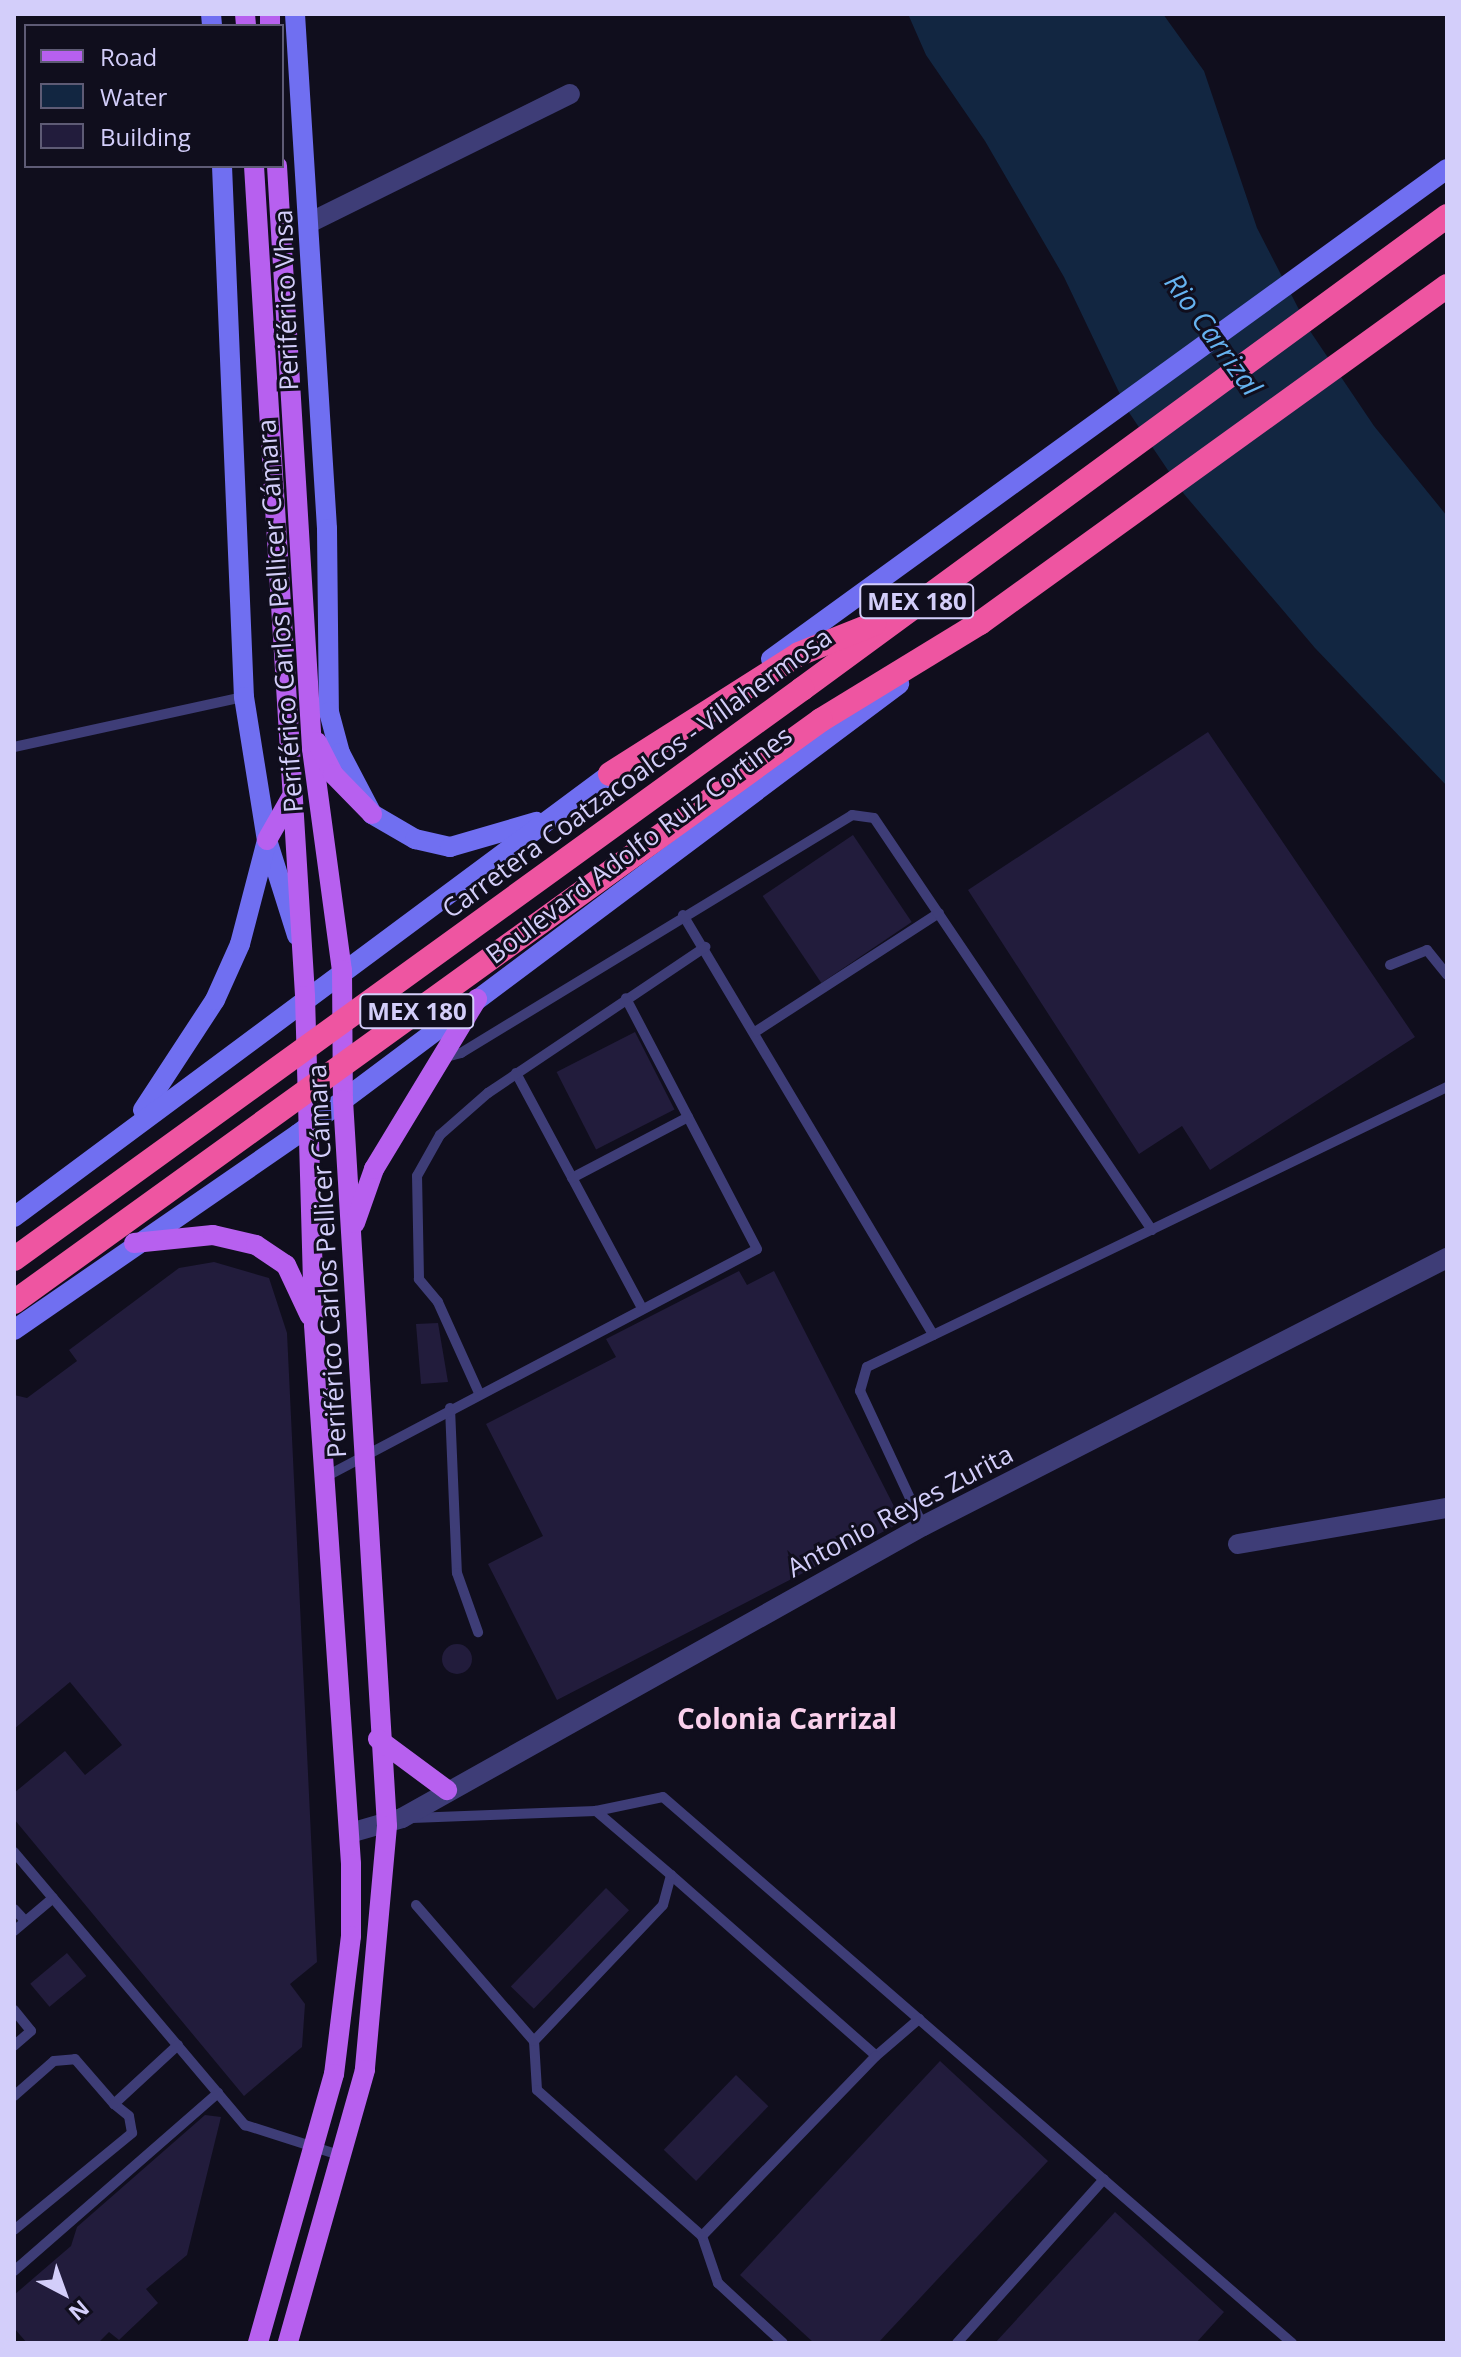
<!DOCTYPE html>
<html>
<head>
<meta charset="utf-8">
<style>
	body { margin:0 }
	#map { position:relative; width:1461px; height:2357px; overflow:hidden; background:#100e1d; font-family:"Open Sans",sans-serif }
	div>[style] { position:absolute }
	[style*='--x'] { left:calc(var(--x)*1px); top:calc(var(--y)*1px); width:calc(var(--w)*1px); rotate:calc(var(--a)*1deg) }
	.water>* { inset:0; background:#122641 }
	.building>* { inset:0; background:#221c3c; transform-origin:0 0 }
	.round { border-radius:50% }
	.lane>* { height:10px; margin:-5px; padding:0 5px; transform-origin:5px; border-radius:5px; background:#3e3d77 }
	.street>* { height:20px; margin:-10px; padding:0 10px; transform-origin:10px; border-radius:10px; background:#3e3d77 }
	.secondary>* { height:20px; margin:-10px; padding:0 10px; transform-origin:10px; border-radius:10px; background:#706ff1 }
	.primary>* { height:20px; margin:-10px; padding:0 10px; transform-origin:10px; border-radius:10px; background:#b760ef }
	.highway>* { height:24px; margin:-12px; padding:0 12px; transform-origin:12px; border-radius:12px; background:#ee55a1 }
	.highway-bridge>* { height:24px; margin:-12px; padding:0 12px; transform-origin:12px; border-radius:12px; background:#ee55a1 }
	span { translate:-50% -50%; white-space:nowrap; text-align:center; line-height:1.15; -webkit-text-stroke:6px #100e1d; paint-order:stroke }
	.shield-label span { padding:2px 6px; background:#100e1d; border:2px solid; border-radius:6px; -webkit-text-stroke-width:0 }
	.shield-label { font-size:24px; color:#d3cefa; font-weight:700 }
	.street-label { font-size:26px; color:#d3cefa }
	.water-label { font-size:28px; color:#66b3f0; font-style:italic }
	.neighbourhood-label { font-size:28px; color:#fad0ec; font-weight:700 }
	.frame { position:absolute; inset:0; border:16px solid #d3cefa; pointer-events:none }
	.legend { position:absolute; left:24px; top:24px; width:260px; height:144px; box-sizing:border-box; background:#100e1d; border:2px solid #5e5b75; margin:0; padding:10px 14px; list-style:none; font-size:24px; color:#d3cefa }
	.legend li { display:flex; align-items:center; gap:16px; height:40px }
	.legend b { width:40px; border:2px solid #5e5b75 }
	.north { position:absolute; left:24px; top:2253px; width:80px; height:80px; -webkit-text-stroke:6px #100e1d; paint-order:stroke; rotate:139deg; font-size:22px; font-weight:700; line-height:32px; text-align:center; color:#d3cefa }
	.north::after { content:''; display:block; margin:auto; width:28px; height:36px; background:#d3cefa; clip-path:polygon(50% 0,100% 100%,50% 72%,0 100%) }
</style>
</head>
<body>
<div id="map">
	<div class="water">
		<div style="clip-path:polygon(908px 14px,1163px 14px,1204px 71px,1257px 228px,1310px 331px,1374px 426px,1447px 516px,1447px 786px,1315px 648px,1184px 494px,1128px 411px,1064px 277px,985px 141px,926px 55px)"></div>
	</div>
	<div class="building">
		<div style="clip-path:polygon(1208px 732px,1415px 1037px,1210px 1170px,1182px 1126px,1139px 1154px,968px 890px)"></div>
		<div style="left:853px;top:835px;width:105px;height:109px;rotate:56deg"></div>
		<div style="left:635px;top:1032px;width:87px;height:88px;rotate:63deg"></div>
		<div style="clip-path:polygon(214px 1262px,269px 1278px,287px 1333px,317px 1962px,290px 1984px,305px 2004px,302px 2047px,244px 2096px,14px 1819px,14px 1793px,65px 1751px,85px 1775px,122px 1745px,70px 1682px,14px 1729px,14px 1395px,27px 1398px,77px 1361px,69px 1350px,179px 1268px)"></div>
		<div style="clip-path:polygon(739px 1271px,747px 1285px,774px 1271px,902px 1522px,557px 1700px,488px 1564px,543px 1536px,486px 1424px,616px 1357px,606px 1339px)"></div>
		<div style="clip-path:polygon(438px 1323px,448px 1382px,421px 1384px,416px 1324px)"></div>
		<div class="round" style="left:442px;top:1644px;width:30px;height:30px"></div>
		<div style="left:606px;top:1888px;width:32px;height:137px;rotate:44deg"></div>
		<div style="left:67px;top:1953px;width:30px;height:48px;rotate:50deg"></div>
		<div style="clip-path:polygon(940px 2061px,1048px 2161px,878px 2343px,814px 2343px,740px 2275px)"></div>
		<div style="left:736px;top:2075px;width:45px;height:104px;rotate:44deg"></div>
		<div style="clip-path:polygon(205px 2115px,221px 2117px,187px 2255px,146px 2289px,158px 2303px,119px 2340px,109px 2332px,98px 2343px,27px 2343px,14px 2328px,14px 2295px,71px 2246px,77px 2227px)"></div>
		<div style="clip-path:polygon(1115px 2212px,1224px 2312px,1196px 2343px,995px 2343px)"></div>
	</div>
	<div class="lane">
		<div style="--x:14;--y:747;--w:235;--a:-12.3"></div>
		<div style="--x:683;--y:915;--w:489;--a:59.2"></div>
		<div style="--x:1390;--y:965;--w:40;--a:-22"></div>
		<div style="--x:1427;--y:950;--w:32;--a:51"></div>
		<div style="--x:755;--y:1032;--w:219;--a:-32.9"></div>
		<div style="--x:442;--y:1058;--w:20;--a:-15"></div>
		<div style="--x:461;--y:1053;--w:458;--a:-31.3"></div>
		<div style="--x:852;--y:815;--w:22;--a:8"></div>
		<div style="--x:874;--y:818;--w:497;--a:56"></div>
		<div style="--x:516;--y:1073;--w:267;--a:61.8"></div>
		<div style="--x:572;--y:1178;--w:131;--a:-27.7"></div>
		<div style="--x:479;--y:1393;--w:100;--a:-114.3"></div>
		<div style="--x:438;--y:1302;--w:30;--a:-130"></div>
		<div style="--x:419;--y:1279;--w:103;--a:-91.1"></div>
		<div style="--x:417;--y:1176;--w:47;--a:-60.7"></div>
		<div style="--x:440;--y:1135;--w:64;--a:-41.2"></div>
		<div style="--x:488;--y:1093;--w:262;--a:-33.9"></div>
		<div style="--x:450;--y:1408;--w:165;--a:87.6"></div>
		<div style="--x:457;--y:1573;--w:63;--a:70.4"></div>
		<div style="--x:325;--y:1477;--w:488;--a:-27.8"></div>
		<div style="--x:757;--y:1249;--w:283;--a:-117.6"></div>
		<div style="--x:923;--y:1526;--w:149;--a:-115"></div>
		<div style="--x:860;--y:1391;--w:25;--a:-74"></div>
		<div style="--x:867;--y:1367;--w:644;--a:-25.77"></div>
		<div style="--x:412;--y:1818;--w:184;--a:-2.2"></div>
		<div style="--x:596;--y:1811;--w:68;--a:-11.8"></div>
		<div style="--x:663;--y:1797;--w:833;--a:40.96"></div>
		<div style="--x:14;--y:1852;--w:358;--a:49.8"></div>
		<div style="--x:245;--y:2125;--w:102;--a:17.7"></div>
		<div style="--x:671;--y:1875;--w:273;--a:41.4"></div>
		<div style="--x:876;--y:2056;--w:57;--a:-40.7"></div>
		<div style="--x:416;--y:1905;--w:180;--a:49.1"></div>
		<div style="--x:534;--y:2041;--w:49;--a:86.5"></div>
		<div style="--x:537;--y:2090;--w:220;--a:41.5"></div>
		<div style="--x:702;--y:2236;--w:50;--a:71.2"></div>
		<div style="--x:718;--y:2283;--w:88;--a:42.7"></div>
		<div style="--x:14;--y:1909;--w:16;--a:47"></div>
		<div style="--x:14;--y:1931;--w:51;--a:-40.2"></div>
		<div style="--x:14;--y:2010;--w:27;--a:51"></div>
		<div style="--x:31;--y:2031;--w:23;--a:139"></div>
		<div style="--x:534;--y:2041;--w:187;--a:-46.5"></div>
		<div style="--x:663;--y:1905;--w:31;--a:-75"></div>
		<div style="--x:671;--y:1875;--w:99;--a:-139.5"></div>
		<div style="--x:14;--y:2096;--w:53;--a:-41.2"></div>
		<div style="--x:54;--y:2061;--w:21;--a:-5"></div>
		<div style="--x:75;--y:2059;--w:60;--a:49.1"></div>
		<div style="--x:14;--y:2230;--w:153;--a:-39.4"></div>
		<div style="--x:132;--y:2133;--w:17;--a:-100"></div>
		<div style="--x:129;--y:2116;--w:19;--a:-141"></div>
		<div style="--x:114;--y:2104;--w:87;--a:-42.7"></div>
		<div style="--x:702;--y:2236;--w:250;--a:-46"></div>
		<div style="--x:14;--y:2271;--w:271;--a:-41.1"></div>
		<div style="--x:957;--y:2343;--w:220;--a:-48.1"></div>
	</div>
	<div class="street">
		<div style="--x:309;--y:223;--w:291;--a:-26.3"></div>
		<div style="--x:1238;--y:1544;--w:212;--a:-9.8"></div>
		<div style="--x:350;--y:1833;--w:54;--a:-16.1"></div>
		<div style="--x:402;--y:1818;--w:597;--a:-29.27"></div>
		<div style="--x:923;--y:1526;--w:589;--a:-27.09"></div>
	</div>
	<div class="secondary">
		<div style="--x:211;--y:14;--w:12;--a:85"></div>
		<div style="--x:295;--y:14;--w:516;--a:86.44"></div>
		<div style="--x:327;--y:529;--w:183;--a:89.4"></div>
		<div style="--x:329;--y:712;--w:42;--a:75"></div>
		<div style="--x:340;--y:753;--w:69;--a:62.3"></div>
		<div style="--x:372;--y:814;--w:50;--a:30.2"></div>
		<div style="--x:415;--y:839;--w:36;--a:13"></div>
		<div style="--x:450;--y:847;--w:90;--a:-16.2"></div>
		<div style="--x:222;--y:166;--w:531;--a:87.63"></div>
		<div style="--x:244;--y:697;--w:145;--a:80.9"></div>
		<div style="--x:267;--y:840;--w:100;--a:72.5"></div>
		<div style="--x:771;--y:659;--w:835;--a:-35.94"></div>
		<div style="--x:143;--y:1110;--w:131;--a:-56.8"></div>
		<div style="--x:215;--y:1000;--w:61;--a:-65.9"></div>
		<div style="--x:240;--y:944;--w:107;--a:-75.4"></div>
		<div style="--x:14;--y:1217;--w:756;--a:-36.61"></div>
		<div style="--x:14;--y:1330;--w:345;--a:-34.6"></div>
		<div style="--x:298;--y:1134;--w:751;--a:-36.82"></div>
	</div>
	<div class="primary">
		<div style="--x:245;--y:14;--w:12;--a:85"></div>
		<div style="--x:270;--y:14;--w:12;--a:90"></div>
		<div style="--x:254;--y:166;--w:832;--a:86.48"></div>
		<div style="--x:305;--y:996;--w:329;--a:88.4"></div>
		<div style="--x:314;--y:1325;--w:540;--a:86.07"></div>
		<div style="--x:351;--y:1864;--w:72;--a:90"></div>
		<div style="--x:351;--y:1936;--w:139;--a:97"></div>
		<div style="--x:334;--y:2074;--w:280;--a:105.8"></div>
		<div style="--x:277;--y:166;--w:584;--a:86.56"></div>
		<div style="--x:312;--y:749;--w:223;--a:82.3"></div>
		<div style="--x:342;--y:970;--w:130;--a:89.6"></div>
		<div style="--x:343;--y:1100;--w:727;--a:86.53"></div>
		<div style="--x:387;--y:1826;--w:245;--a:95.2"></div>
		<div style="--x:365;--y:2070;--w:284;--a:105.8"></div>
		<div style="--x:317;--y:742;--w:36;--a:63"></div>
		<div style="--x:333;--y:774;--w:56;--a:45.7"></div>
		<div style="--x:267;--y:840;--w:48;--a:-60.3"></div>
		<div style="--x:355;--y:1223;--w:57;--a:-70.6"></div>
		<div style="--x:374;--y:1169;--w:199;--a:-58.8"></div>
		<div style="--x:134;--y:1243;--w:79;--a:-5.8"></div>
		<div style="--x:213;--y:1235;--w:44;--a:13.1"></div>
		<div style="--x:256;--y:1245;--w:36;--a:34"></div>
		<div style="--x:286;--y:1265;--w:56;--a:64.8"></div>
		<div style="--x:378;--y:1739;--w:86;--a:36.5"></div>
	</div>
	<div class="highway">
		<div style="--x:802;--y:689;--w:800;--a:-36.25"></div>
		<div style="--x:821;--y:720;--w:186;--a:-31.4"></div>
		<div style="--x:980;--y:623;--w:576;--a:-35.82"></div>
		<div style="--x:610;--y:774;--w:224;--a:-32.4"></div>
		<div style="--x:799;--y:654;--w:81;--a:-21.8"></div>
	</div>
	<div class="highway-bridge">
		<div style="--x:14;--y:1259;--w:973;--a:-35.88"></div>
		<div style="--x:14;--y:1302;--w:995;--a:-35.8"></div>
	</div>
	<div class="shield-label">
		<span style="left:917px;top:601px">MEX 180</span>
		<span style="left:417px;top:1011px">MEX 180</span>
	</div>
	<div class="street-label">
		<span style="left:286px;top:300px;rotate:-92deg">Periférico Vhsa</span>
		<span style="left:280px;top:616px;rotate:-94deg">Periférico Carlos Pellicer Cámara</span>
		<span style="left:637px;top:773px;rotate:-36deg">Carretera Coatzacoalcos - Villahermosa</span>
		<span style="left:639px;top:845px;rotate:-37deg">Boulevard Adolfo Ruiz Cortines</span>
		<span style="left:327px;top:1261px;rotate:-93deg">Periférico Carlos Pellicer Cámara</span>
		<span style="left:900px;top:1511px;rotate:-28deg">Antonio Reyes Zurita</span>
	</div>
	<div class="water-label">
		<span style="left:1214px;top:334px;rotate:54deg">Rio Carrizal</span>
	</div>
	<div class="neighbourhood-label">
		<span style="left:787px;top:1718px">Colonia Carrizal</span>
	</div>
	<div class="frame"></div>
	<ul class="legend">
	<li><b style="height:10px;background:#b760ef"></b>Road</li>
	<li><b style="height:22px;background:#122641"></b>Water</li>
	<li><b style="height:22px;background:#221c3c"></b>Building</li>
	</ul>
	<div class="north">N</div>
</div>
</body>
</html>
